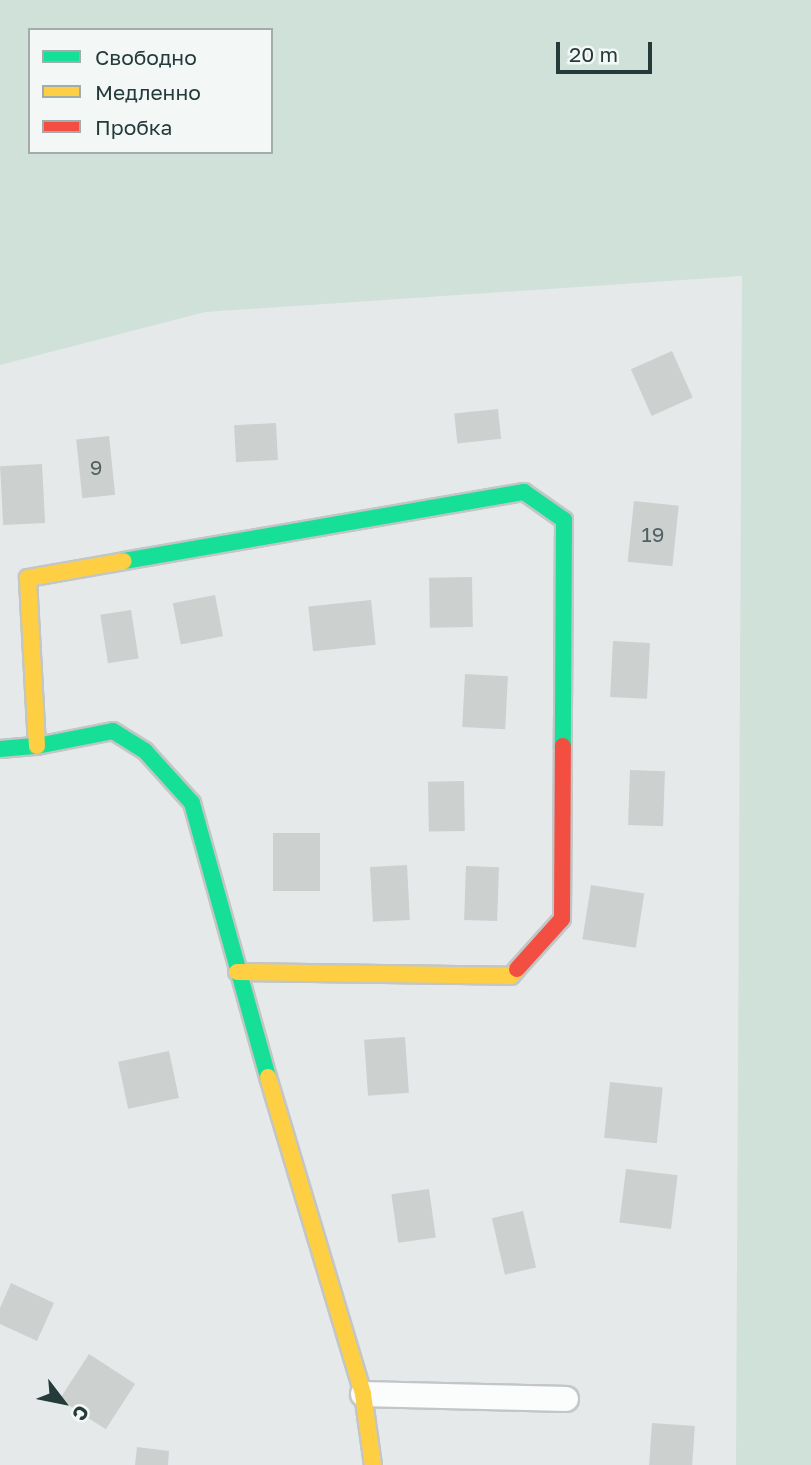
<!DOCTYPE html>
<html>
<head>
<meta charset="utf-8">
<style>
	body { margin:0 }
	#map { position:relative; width:811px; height:1465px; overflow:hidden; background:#e5e9e9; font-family:"Golos Text",sans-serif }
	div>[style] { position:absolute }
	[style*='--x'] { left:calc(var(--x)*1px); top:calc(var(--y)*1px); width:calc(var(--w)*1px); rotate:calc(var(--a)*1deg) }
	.green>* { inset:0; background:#d0e1d9 }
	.building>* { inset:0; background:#ccd1d0; transform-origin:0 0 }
	.roads { filter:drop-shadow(2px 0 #c2c6c6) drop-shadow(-2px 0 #c2c6c6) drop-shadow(0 2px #c2c6c6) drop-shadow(0 -2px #c2c6c6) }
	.street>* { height:24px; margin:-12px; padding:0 12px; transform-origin:12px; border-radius:12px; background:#fbfcfc }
	.fast>* { height:16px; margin:-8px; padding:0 8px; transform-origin:8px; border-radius:8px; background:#16e098 }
	.slow>* { height:16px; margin:-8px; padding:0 8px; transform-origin:8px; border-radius:8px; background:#ffcf43 }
	.jam>* { height:16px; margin:-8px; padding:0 8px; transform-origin:8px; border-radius:8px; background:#f24e42 }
	span { translate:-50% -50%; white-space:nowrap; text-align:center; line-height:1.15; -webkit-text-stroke:5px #f3f8f7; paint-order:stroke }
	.number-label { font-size:21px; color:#506160 }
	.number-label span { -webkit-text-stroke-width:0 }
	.legend { position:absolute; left:28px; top:28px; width:245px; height:126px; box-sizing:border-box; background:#f3f8f7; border:2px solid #a1acab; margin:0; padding:9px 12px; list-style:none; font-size:21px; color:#253b3a }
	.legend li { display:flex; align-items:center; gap:14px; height:35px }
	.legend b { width:35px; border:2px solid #a1acab }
	.north { position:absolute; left:28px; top:1367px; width:70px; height:70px; -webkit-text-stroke:5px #f3f8f7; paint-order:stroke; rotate:122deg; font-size:19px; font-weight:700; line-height:28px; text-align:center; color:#253b3a }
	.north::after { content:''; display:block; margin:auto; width:24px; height:32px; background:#253b3a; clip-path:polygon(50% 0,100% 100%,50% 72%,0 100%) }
	.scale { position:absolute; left:556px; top:42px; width:96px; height:32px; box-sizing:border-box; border:4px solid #253b3a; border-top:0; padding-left:9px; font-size:21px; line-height:24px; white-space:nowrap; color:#253b3a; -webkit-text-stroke:5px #f3f8f7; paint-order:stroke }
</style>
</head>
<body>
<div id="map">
	<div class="green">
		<div style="clip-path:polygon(evenodd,0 0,811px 0,811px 1465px,736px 1465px,742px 276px,205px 312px,0 365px,0 0,30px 30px,271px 30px,271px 152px,30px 152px,30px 30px)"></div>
	</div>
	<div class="building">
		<div style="left:672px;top:351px;width:51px;height:45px;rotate:66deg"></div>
		<div style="left:498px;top:409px;width:30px;height:44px;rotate:84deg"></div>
		<div style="left:276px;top:423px;width:37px;height:42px;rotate:87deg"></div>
		<div style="left:109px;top:436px;width:59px;height:33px;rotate:84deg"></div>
		<div style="left:42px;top:464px;width:59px;height:42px;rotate:87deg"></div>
		<div style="left:634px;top:501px;width:45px;height:61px;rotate:6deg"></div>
		<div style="left:472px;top:577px;width:50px;height:43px;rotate:89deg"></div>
		<div style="left:215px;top:595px;width:42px;height:43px;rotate:79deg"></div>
		<div style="left:371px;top:600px;width:45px;height:63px;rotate:84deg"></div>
		<div style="left:131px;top:610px;width:49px;height:31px;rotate:81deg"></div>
		<div style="left:613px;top:641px;width:37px;height:56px;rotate:3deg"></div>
		<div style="left:465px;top:674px;width:43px;height:53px;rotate:3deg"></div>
		<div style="left:630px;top:770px;width:35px;height:55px;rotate:2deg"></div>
		<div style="left:464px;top:781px;width:50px;height:36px;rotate:89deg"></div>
		<div style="left:273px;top:833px;width:47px;height:58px"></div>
		<div style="left:407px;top:865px;width:55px;height:37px;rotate:87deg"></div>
		<div style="left:466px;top:866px;width:33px;height:54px;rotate:2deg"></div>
		<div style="left:591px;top:885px;width:54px;height:55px;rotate:9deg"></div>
		<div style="left:405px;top:1037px;width:56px;height:41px;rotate:86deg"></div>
		<div style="left:169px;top:1051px;width:48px;height:52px;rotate:78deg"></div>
		<div style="left:610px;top:1082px;width:53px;height:56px;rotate:6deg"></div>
		<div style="left:626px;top:1169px;width:52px;height:54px;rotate:7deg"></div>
		<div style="left:429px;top:1189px;width:49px;height:38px;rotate:82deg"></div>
		<div style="left:523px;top:1211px;width:58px;height:32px;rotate:77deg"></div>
		<div style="clip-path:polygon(11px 1283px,54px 1303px,37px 1341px,0 1324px,0 1308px)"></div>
		<div style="left:89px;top:1354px;width:55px;height:54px;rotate:33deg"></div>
		<div style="left:652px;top:1423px;width:43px;height:42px;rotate:4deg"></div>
		<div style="clip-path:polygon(137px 1447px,169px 1451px,168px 1465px,135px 1465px)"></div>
	</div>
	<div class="roads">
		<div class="street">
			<div style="--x:363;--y:1394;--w:203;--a:1.4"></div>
		</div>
		<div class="fast">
			<div style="--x:124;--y:561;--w:406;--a:-9.8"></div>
			<div style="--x:524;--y:492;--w:49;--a:35"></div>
			<div style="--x:564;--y:520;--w:226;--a:90.3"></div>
			<div style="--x:0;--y:749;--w:37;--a:-5"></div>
			<div style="--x:37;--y:746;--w:77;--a:-11.2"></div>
			<div style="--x:113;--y:731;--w:38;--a:32"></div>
			<div style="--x:145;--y:751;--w:70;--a:47.9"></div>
			<div style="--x:192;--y:803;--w:284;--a:74.5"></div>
		</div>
		<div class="slow">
			<div style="--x:37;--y:746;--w:168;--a:-93.1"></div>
			<div style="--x:28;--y:578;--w:97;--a:-10"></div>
			<div style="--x:237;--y:972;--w:274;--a:0.8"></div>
			<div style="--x:511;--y:976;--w:9;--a:-49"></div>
			<div style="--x:268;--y:1077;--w:331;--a:73.3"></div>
			<div style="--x:363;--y:1394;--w:72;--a:82"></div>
		</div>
		<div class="jam">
			<div style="--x:517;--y:969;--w:67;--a:-48"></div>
			<div style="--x:562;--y:919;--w:173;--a:-89.7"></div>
		</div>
	</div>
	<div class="number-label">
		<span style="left:96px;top:467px">9</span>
		<span style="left:653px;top:534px">19</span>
	</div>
	<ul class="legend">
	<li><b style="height:9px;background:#16e098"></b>Свободно</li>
	<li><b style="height:9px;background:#ffcf43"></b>Медленно</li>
	<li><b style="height:9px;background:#f24e42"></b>Пробка</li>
	</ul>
	<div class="north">С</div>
	<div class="scale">20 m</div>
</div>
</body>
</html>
